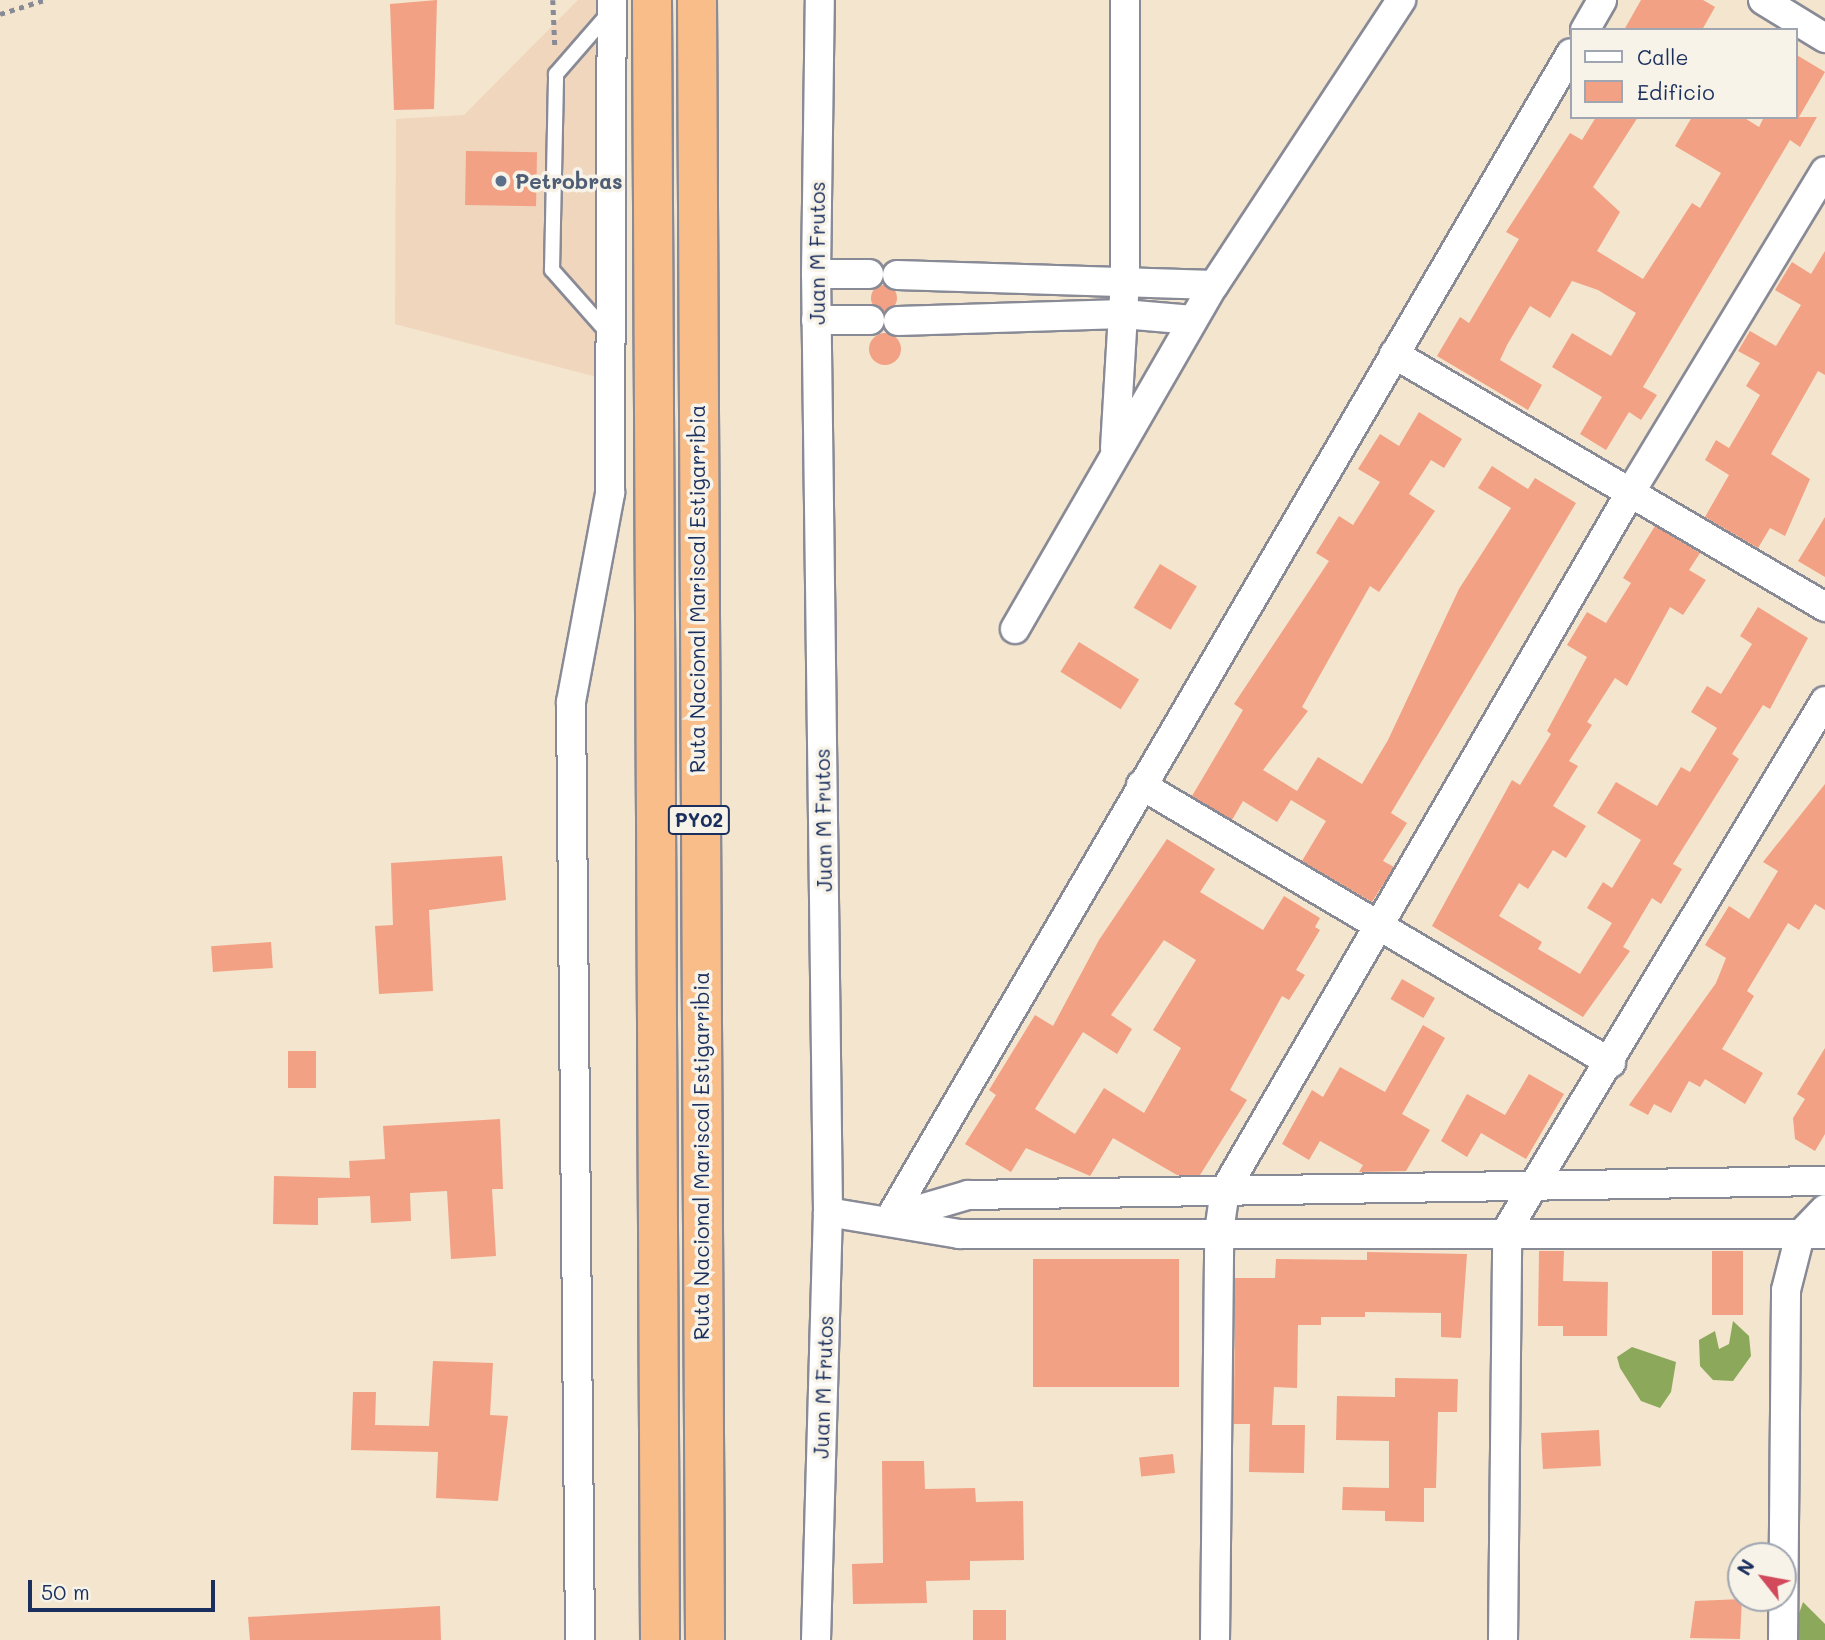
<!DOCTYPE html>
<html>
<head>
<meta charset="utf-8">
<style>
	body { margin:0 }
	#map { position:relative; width:1825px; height:1640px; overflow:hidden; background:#f4e5ce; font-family:Mali,sans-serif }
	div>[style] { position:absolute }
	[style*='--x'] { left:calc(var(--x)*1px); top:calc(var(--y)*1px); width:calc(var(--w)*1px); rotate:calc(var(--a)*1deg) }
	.built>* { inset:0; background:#f0d6bc }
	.forest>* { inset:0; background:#8ba85b }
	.building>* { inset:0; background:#f2a184; transform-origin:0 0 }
	.round { border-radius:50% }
	.path>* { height:4.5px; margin-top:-2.25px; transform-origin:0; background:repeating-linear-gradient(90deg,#888a96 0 5px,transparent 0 10px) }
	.roads { filter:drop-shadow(2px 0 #888a96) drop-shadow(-2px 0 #888a96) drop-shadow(0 2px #888a96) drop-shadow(0 -2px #888a96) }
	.lane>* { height:14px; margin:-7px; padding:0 7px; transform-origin:7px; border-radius:7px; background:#fff }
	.street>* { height:28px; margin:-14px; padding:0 14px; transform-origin:14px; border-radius:14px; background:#fff }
	.highway>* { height:38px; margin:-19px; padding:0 19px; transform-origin:19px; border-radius:19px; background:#f8bd88 }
	.dots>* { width:19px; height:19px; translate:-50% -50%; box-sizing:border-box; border:4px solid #f7f3e8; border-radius:50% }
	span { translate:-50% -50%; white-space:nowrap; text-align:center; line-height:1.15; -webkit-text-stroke:7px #f7f3e8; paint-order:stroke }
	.shield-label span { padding:2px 5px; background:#f7f3e8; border:2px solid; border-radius:5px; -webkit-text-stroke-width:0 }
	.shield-label { font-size:19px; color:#1b2f5e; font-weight:700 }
	.service-label { font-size:21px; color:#4e5e75; font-weight:700 }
	.left { translate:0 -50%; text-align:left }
	.street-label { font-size:21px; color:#1b2f5e }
	.legend { position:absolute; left:1570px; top:28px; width:228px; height:91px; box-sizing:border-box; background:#f7f3e8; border:2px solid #9fa5b1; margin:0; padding:9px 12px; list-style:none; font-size:21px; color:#1b2f5e }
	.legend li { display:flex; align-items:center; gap:14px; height:35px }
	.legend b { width:35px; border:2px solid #9fa5b1 }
	.north { position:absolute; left:1727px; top:1542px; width:70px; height:70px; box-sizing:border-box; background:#f7f3e8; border:2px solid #9fa5b1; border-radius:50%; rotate:301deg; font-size:19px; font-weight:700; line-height:28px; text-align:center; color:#1b2f5e }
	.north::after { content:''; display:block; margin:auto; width:24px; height:32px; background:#d1495b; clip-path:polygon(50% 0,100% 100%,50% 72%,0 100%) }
	.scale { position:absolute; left:28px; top:1580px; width:187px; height:32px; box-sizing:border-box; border:4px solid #1b2f5e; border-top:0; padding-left:9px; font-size:21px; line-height:24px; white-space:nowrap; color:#1b2f5e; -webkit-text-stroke:5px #f7f3e8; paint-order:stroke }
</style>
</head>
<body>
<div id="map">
	<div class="built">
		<div style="clip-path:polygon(578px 0,623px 0,616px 382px,395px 324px,396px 119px,464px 115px)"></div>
	</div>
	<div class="forest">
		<div style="clip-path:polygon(1733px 1321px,1749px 1336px,1751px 1356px,1733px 1381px,1713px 1380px,1700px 1366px,1699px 1340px,1715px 1331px,1719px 1349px,1729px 1344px)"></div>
		<div style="clip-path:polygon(1632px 1347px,1676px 1362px,1671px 1392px,1660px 1408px,1641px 1401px,1620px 1368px,1617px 1357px)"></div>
		<div style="clip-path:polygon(1803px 1602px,1825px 1624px,1825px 1640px,1790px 1640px)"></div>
	</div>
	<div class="building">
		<div style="clip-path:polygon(437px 0,434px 109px,394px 110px,390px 4px)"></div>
		<div style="clip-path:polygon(1641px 0,1703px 0,1715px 7px,1702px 30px,1624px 30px)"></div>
		<div style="clip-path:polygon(1795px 54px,1825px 72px,1799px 117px,1817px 117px,1800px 147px,1790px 140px,1643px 387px,1657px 395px,1641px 420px,1629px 412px,1606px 450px,1580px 434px,1602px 397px,1552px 367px,1572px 333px,1611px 356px,1636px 313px,1598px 290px,1572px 281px,1550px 318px,1530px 306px,1507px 345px,1500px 360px,1542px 385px,1528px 410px,1437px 356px,1460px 317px,1469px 323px,1492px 284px,1519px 239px,1506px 232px,1570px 133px,1582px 140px,1596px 117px,1638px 117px,1593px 187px,1620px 212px,1597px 251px,1643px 279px,1692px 203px,1700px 208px,1721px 173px,1675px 146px,1692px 117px,1743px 117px,1759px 127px,1764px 117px,1795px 117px)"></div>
		<div style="left:466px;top:151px;width:71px;height:54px;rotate:1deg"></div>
		<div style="clip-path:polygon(1825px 251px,1825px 375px,1818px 371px,1771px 454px,1810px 479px,1785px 536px,1770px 528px,1758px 548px,1705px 517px,1729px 475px,1705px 460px,1716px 440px,1729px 448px,1760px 395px,1746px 386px,1760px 363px,1738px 351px,1750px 331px,1776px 346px,1801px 305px,1775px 290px,1792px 262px,1811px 274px)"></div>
		<div class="round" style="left:871px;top:285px;width:26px;height:26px"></div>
		<div class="round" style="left:869px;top:333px;width:32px;height:32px"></div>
		<div style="clip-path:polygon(1419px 412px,1462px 439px,1444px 468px,1431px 460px,1409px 494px,1435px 511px,1379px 592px,1370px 586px,1302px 707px,1308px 711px,1263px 770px,1297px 791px,1318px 757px,1362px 784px,1388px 740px,1459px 589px,1511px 508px,1478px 488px,1492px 466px,1528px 489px,1535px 478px,1576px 503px,1391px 813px,1407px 823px,1383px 861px,1394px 867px,1372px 902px,1302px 861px,1326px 821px,1291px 800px,1277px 822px,1243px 801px,1232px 820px,1192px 796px,1243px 710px,1234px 704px,1329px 561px,1316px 553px,1339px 516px,1353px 525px,1380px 482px,1358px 469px,1380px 434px,1399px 446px)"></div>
		<div style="clip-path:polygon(1825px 517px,1825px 577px,1798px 561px)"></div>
		<div style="clip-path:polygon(1655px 526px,1700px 553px,1689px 570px,1706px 580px,1683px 615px,1670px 607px,1627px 686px,1615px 678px,1587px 722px,1592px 725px,1569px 761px,1578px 766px,1553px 806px,1586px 826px,1566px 858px,1553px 850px,1528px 889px,1519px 883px,1499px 916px,1542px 942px,1538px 949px,1580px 974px,1612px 923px,1587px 908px,1603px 882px,1612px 888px,1641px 840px,1597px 813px,1616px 782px,1657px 806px,1681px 767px,1690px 772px,1717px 728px,1691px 712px,1707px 686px,1721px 694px,1752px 644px,1740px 636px,1758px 607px,1808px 638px,1770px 709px,1763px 705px,1732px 754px,1739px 759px,1673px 864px,1682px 869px,1661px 904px,1652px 898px,1623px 947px,1630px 951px,1583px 1017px,1432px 926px,1512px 780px,1520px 785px,1551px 734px,1547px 731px,1587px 657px,1567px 645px,1587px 612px,1606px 623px,1631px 583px,1623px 578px)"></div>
		<div style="left:1160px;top:564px;width:43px;height:51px;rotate:31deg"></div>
		<div style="left:1079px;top:642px;width:71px;height:35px;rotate:32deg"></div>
		<div style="clip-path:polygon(1825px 784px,1825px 910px,1815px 904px,1799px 930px,1788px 923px,1747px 991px,1754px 996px,1722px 1049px,1763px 1073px,1745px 1104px,1705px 1079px,1700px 1087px,1689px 1081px,1671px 1113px,1654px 1104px,1648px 1115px,1629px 1105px,1716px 983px,1726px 958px,1705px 945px,1729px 906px,1749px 919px,1778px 871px,1763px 862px)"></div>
		<div style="clip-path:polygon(evenodd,1167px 839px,1215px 869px,1200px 892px,1263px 930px,1284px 896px,1320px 918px,1315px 927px,1320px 930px,1296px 970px,1305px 975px,1289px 1000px,1282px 996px,1230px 1090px,1247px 1100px,1200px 1175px,1177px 1175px,1113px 1138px,1090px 1176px,1026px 1148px,1011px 1172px,965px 1144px,996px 1095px,989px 1090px,1035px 1015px,1053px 1026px,1099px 940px,1167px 839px,1164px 940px,1196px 960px,1153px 1030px,1181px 1048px,1144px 1113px,1104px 1088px,1075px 1134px,1035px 1109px,1083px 1032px,1117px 1054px,1132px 1029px,1111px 1015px,1164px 940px)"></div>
		<div style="clip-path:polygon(502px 856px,506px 900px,429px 910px,433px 991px,379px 994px,375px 926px,393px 925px,391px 863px)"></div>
		<div style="left:271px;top:942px;width:26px;height:60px;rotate:86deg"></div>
		<div style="left:1402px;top:979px;width:38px;height:23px;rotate:30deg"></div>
		<div style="clip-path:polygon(1423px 1025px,1445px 1038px,1402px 1114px,1430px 1130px,1406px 1171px,1359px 1172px,1363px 1165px,1320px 1141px,1309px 1160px,1282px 1144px,1312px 1090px,1323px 1097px,1340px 1067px,1385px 1092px)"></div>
		<div style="clip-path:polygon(1825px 1048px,1825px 1134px,1815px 1151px,1795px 1139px,1793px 1118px,1805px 1099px,1797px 1094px)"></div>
		<div style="left:288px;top:1051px;width:28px;height:37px"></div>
		<div style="clip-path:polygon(1529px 1074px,1564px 1094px,1526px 1159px,1481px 1133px,1467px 1157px,1441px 1141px,1467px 1094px,1505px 1115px)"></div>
		<div style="clip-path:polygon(500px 1119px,503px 1189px,492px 1189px,496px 1256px,451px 1259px,447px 1191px,410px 1193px,411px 1221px,371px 1223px,370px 1196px,318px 1198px,318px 1225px,273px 1224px,274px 1176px,350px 1178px,349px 1161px,385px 1159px,383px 1126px)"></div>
		<div style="clip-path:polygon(1539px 1251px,1564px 1251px,1563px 1281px,1608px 1282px,1607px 1336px,1563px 1336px,1563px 1326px,1538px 1326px)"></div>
		<div style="left:1712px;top:1251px;width:31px;height:64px"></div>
		<div style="clip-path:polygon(1367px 1252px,1467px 1254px,1461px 1338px,1441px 1337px,1441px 1313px,1365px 1312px,1365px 1317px,1321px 1317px,1321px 1325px,1298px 1325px,1297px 1388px,1274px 1387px,1272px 1425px,1305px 1425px,1304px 1473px,1249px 1472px,1250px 1424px,1234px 1424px,1235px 1278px,1275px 1278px,1276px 1259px,1367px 1260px)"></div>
		<div style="left:1033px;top:1259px;width:146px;height:128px"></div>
		<div style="clip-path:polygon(433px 1361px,493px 1363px,490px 1415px,508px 1416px,498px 1501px,436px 1498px,438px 1452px,351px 1450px,353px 1392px,376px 1392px,375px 1425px,429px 1426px)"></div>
		<div style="clip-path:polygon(1395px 1378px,1458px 1379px,1457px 1412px,1438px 1412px,1436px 1488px,1424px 1488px,1424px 1522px,1385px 1521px,1385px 1511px,1342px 1510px,1343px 1487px,1389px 1488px,1389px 1441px,1336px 1440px,1337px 1396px,1395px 1397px)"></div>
		<div style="left:1599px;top:1430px;width:36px;height:58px;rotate:87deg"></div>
		<div style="left:1173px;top:1454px;width:19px;height:34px;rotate:84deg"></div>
		<div style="clip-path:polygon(882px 1461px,924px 1461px,925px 1489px,975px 1488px,976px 1502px,1023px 1501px,1024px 1560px,970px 1561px,970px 1580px,926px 1581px,927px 1603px,853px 1604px,852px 1564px,883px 1563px)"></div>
		<div style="clip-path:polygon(1742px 1599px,1740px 1639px,1690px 1638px,1695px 1601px)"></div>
		<div style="clip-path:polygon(440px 1606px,441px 1640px,250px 1640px,248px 1617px)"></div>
		<div style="left:1006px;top:1610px;width:30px;height:33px;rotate:90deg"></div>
	</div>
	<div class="path">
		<div style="--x:553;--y:0;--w:45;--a:87.5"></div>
		<div style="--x:0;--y:14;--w:46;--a:-17.7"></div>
	</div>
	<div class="roads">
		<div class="lane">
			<div style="--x:608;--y:333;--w:84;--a:-131.6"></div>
			<div style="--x:552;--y:270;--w:196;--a:-88.8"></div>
			<div style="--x:556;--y:74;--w:81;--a:-49"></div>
		</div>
		<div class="street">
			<div style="--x:1763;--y:0;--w:73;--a:31.5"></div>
			<div style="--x:1585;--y:30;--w:34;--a:-60"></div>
			<div style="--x:816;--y:274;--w:53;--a:0"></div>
			<div style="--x:897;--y:275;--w:317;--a:1.8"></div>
			<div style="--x:816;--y:320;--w:54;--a:0"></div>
			<div style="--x:898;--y:321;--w:225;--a:-1.8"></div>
			<div style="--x:1123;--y:314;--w:70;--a:4.9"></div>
			<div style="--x:1394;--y:354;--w:500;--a:30.4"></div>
			<div style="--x:1115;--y:448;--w:169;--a:-86.6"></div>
			<div style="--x:1125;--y:279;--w:279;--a:-90"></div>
			<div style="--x:1015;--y:629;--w:397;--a:-60"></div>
			<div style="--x:1214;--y:285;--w:341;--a:-56.7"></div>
			<div style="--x:1141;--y:785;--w:546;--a:30.6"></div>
			<div style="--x:828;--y:1212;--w:133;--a:9.5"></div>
			<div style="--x:959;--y:1234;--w:866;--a:0"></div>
			<div style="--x:893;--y:1217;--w:78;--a:-16.3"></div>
			<div style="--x:968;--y:1195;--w:857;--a:-0.94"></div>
			<div style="--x:890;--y:1218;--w:1349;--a:-59.69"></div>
			<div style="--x:580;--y:1640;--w:938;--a:-90.55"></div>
			<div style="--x:571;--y:702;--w:213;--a:-79.4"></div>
			<div style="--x:610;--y:493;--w:493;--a:-89.8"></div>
			<div style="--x:816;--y:1640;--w:428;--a:-88.4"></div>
			<div style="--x:828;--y:1212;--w:938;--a:-90.73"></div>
			<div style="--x:816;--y:274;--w:274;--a:-89.2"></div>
			<div style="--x:1215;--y:1640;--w:408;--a:-89.4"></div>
			<div style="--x:1219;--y:1232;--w:42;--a:-81.9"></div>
			<div style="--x:1225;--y:1190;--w:806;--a:-59.84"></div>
			<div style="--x:1630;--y:493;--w:376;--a:-58.8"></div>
			<div style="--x:1503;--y:1640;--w:410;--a:-89.4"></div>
			<div style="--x:1507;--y:1230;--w:617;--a:-58.99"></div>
			<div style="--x:1783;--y:1640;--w:350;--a:-89.5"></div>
			<div style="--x:1786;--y:1290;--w:57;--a:-75.7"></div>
			<div style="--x:1800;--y:1235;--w:36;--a:-46"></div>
		</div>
		<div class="highway">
			<div style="--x:652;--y:0;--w:1640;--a:89.72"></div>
			<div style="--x:697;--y:0;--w:1640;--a:89.72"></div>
		</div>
	</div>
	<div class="dots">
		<div style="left:501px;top:181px;background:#5c6f8a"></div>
	</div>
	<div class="shield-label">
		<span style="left:699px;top:820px">PY02</span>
	</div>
	<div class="service-label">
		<span class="left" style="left:515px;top:181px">Petrobras</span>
	</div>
	<div class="street-label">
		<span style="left:817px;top:253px;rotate:-90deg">Juan M Frutos</span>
		<span style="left:697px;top:589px;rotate:-90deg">Ruta Nacional Mariscal Estigarribia</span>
		<span style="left:823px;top:820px;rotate:-91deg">Juan M Frutos</span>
		<span style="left:701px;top:1156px;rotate:-90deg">Ruta Nacional Mariscal Estigarribia</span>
		<span style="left:823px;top:1387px;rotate:-88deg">Juan M Frutos</span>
	</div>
	<ul class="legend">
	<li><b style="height:9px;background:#fff"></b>Calle</li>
	<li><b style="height:19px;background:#f2a184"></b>Edificio</li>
	</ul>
	<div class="north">N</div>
	<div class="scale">50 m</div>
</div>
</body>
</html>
